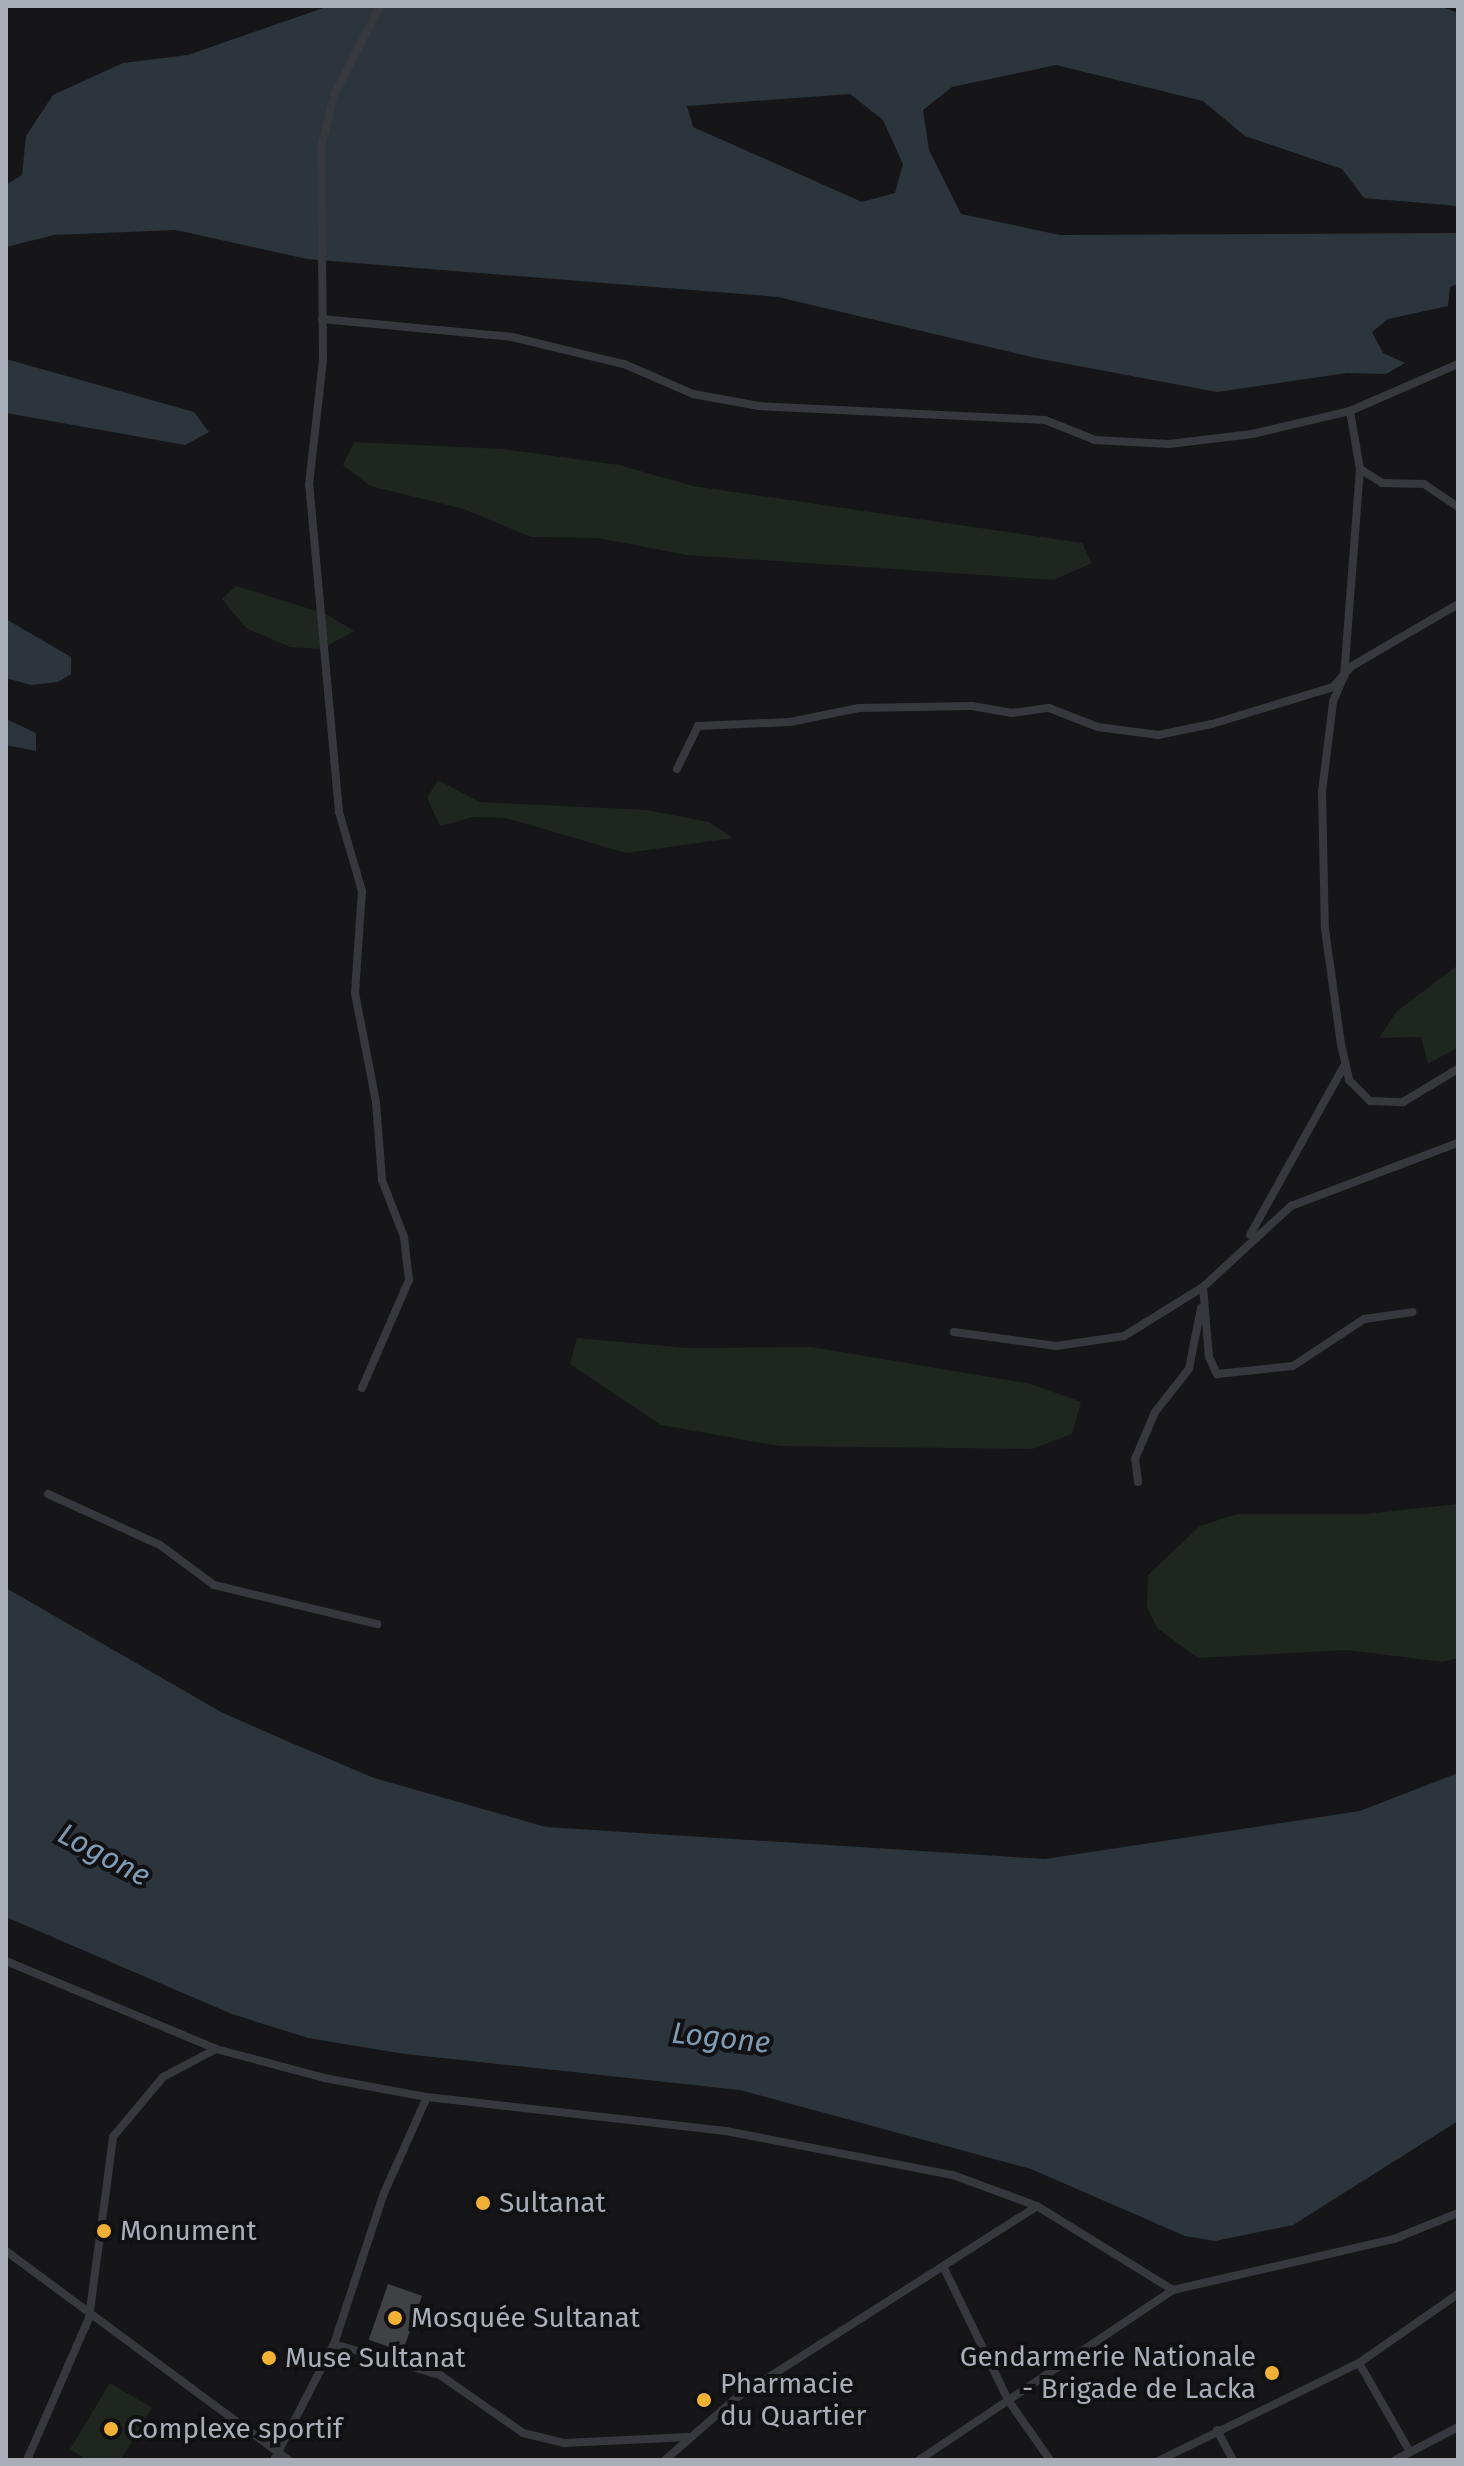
<!DOCTYPE html>
<html>
<head>
<meta charset="utf-8">
<style>
	body { margin:0 }
	#map { position:relative; width:1464px; height:2466px; overflow:hidden; background:#161618; font-family:"Fira Sans",sans-serif }
	div>[style] { position:absolute }
	[style*='--x'] { left:calc(var(--x)*1px); top:calc(var(--y)*1px); width:calc(var(--w)*1px); rotate:calc(var(--a)*1deg) }
	.green>* { inset:0; background:#1e261f }
	.water>* { inset:0; background:#2c353c }
	.building>* { inset:0; background:#404145; transform-origin:0 0 }
	.street>* { height:8px; margin:-4px; padding:0 4px; transform-origin:4px; border-radius:4px; background:#37383d }
	.dots>* { width:22px; height:22px; translate:-50% -50%; box-sizing:border-box; border:4px solid #111113; border-radius:50% }
	span { translate:-50% -50%; white-space:nowrap; text-align:center; line-height:1.15; -webkit-text-stroke:8px #111113; paint-order:stroke }
	.poi-label { font-size:28px; color:#a8adb8 }
	.left { translate:0 -50%; text-align:left }
	.right { translate:-100% -50%; text-align:right }
	.water-label { font-size:30px; color:#7f9bb3; font-style:italic }
	.frame { position:absolute; inset:0; border:8px solid #a8adb8; pointer-events:none }
</style>
</head>
<body>
<div id="map">
	<div class="green">
		<div style="clip-path:polygon(354px 442px,502px 449px,619px 465px,693px 486px,1082px 543px,1092px 563px,1054px 580px,687px 555px,598px 538px,531px 537px,464px 509px,370px 486px,343px 465px)"></div>
		<div style="clip-path:polygon(236px 586px,326px 614px,354px 631px,322px 649px,290px 647px,246px 628px,222px 599px)"></div>
		<div style="clip-path:polygon(438px 780px,479px 802px,646px 810px,709px 822px,733px 838px,626px 853px,506px 818px,473px 817px,440px 826px,427px 798px)"></div>
		<div style="clip-path:polygon(1458px 965px,1458px 1047px,1428px 1064px,1421px 1037px,1379px 1038px,1396px 1012px)"></div>
		<div style="clip-path:polygon(577px 1338px,687px 1348px,811px 1347px,1031px 1384px,1081px 1402px,1072px 1434px,1032px 1449px,780px 1446px,661px 1425px,570px 1364px)"></div>
		<div style="clip-path:polygon(1458px 1504px,1458px 1658px,1443px 1662px,1347px 1650px,1198px 1658px,1157px 1628px,1147px 1607px,1148px 1575px,1200px 1526px,1237px 1514px,1366px 1514px)"></div>
		<div style="clip-path:polygon(110px 2383px,152px 2408px,121px 2460px,87px 2460px,70px 2449px)"></div>
	</div>
	<div class="water">
		<div style="clip-path:polygon(evenodd,329px 6px,1440px 6px,1458px 13px,1458px 206px,1364px 198px,1342px 169px,1245px 136px,1203px 101px,1056px 65px,952px 87px,923px 110px,929px 150px,961px 214px,1060px 235px,1458px 233px,1458px 284px,1450px 287px,1448px 306px,1388px 319px,1372px 332px,1383px 353px,1405px 363px,1386px 374px,1347px 373px,1217px 392px,1036px 358px,778px 297px,307px 259px,176px 230px,54px 235px,6px 247px,6px 185px,22px 175px,26px 136px,53px 95px,123px 63px,188px 55px,329px 6px,850px 94px,883px 120px,903px 164px,895px 193px,862px 202px,693px 127px,687px 106px,850px 94px)"></div>
		<div style="clip-path:polygon(6px 359px,194px 412px,209px 432px,185px 445px,6px 413px)"></div>
		<div style="clip-path:polygon(6px 619px,71px 657px,71px 674px,58px 682px,31px 685px,6px 678px)"></div>
		<div style="clip-path:polygon(6px 719px,36px 733px,36px 751px,6px 745px)"></div>
		<div style="clip-path:polygon(6px 1588px,221px 1712px,282px 1739px,374px 1778px,546px 1827px,1045px 1859px,1360px 1811px,1458px 1773px,1458px 2121px,1293px 2225px,1215px 2241px,1185px 2236px,1031px 2169px,740px 2090px,405px 2054px,308px 2038px,232px 2014px,6px 1917px)"></div>
	</div>
	<div class="building">
		<div style="left:388px;top:2284px;width:36px;height:59px;rotate:19deg"></div>
	</div>
	<div class="street">
		<div style="--x:322;--y:319;--w:191;--a:5.4"></div>
		<div style="--x:512;--y:337;--w:115;--a:13.6"></div>
		<div style="--x:624;--y:364;--w:75;--a:23.5"></div>
		<div style="--x:693;--y:394;--w:67;--a:10.3"></div>
		<div style="--x:759;--y:406;--w:286;--a:2.8"></div>
		<div style="--x:1045;--y:420;--w:54;--a:21.8"></div>
		<div style="--x:1095;--y:440;--w:74;--a:3.1"></div>
		<div style="--x:1169;--y:444;--w:84;--a:-6.9"></div>
		<div style="--x:1252;--y:434;--w:101;--a:-13.2"></div>
		<div style="--x:1350;--y:411;--w:59;--a:80.2"></div>
		<div style="--x:1360;--y:469;--w:26;--a:32"></div>
		<div style="--x:1382;--y:483;--w:42;--a:1.4"></div>
		<div style="--x:1424;--y:484;--w:41;--a:34.1"></div>
		<div style="--x:1350;--y:411;--w:118;--a:-23.5"></div>
		<div style="--x:1360;--y:469;--w:208;--a:94.4"></div>
		<div style="--x:1344;--y:676;--w:28;--a:113"></div>
		<div style="--x:1333;--y:702;--w:90;--a:97"></div>
		<div style="--x:1322;--y:791;--w:138;--a:88.8"></div>
		<div style="--x:1325;--y:929;--w:116;--a:82.1"></div>
		<div style="--x:1341;--y:1044;--w:37;--a:77"></div>
		<div style="--x:1349;--y:1080;--w:30;--a:45"></div>
		<div style="--x:1370;--y:1101;--w:33;--a:2"></div>
		<div style="--x:1403;--y:1102;--w:64;--a:-31"></div>
		<div style="--x:677;--y:769;--w:48;--a:-64"></div>
		<div style="--x:698;--y:726;--w:92;--a:-2.5"></div>
		<div style="--x:790;--y:722;--w:70;--a:-11.5"></div>
		<div style="--x:859;--y:708;--w:113;--a:-1"></div>
		<div style="--x:972;--y:706;--w:41;--a:9.9"></div>
		<div style="--x:1012;--y:713;--w:37;--a:-8"></div>
		<div style="--x:1049;--y:708;--w:53;--a:21.2"></div>
		<div style="--x:1098;--y:727;--w:61;--a:7.6"></div>
		<div style="--x:1158;--y:735;--w:55;--a:-11.5"></div>
		<div style="--x:1212;--y:724;--w:127;--a:-17"></div>
		<div style="--x:1333;--y:687;--w:28;--a:-48"></div>
		<div style="--x:1352;--y:666;--w:123;--a:-30.3"></div>
		<div style="--x:1250;--y:1235;--w:196;--a:-60.9"></div>
		<div style="--x:1203;--y:1287;--w:70;--a:85.1"></div>
		<div style="--x:1209;--y:1357;--w:19;--a:65"></div>
		<div style="--x:1217;--y:1374;--w:76;--a:-6"></div>
		<div style="--x:1293;--y:1366;--w:85;--a:-33.5"></div>
		<div style="--x:1364;--y:1319;--w:49;--a:-8.1"></div>
		<div style="--x:954;--y:1332;--w:103;--a:7.8"></div>
		<div style="--x:1056;--y:1346;--w:69;--a:-8.4"></div>
		<div style="--x:1124;--y:1336;--w:93;--a:-31.8"></div>
		<div style="--x:1203;--y:1287;--w:120;--a:-42.6"></div>
		<div style="--x:1291;--y:1206;--w:178;--a:-20.7"></div>
		<div style="--x:362;--y:1388;--w:118;--a:-66.5"></div>
		<div style="--x:409;--y:1280;--w:43;--a:-96.6"></div>
		<div style="--x:404;--y:1237;--w:61;--a:-111.1"></div>
		<div style="--x:382;--y:1180;--w:78;--a:-94.4"></div>
		<div style="--x:376;--y:1102;--w:111;--a:-100.9"></div>
		<div style="--x:355;--y:993;--w:102;--a:-86.1"></div>
		<div style="--x:362;--y:891;--w:82;--a:-106.2"></div>
		<div style="--x:339;--y:812;--w:328;--a:-95.2"></div>
		<div style="--x:309;--y:485;--w:125;--a:-83.6"></div>
		<div style="--x:323;--y:361;--w:213;--a:-90.5"></div>
		<div style="--x:321;--y:148;--w:55;--a:-76.2"></div>
		<div style="--x:334;--y:95;--w:100;--a:-62.7"></div>
		<div style="--x:1138;--y:1482;--w:23;--a:-97"></div>
		<div style="--x:1135;--y:1459;--w:51;--a:-66.9"></div>
		<div style="--x:1155;--y:1412;--w:55;--a:-51.7"></div>
		<div style="--x:1189;--y:1369;--w:62;--a:-78.9"></div>
		<div style="--x:48;--y:1494;--w:123;--a:24.5"></div>
		<div style="--x:160;--y:1545;--w:67;--a:36.5"></div>
		<div style="--x:214;--y:1585;--w:168;--a:13.5"></div>
		<div style="--x:6;--y:1961;--w:228;--a:22.7"></div>
		<div style="--x:216;--y:2049;--w:112;--a:15"></div>
		<div style="--x:324;--y:2078;--w:105;--a:10.5"></div>
		<div style="--x:427;--y:2097;--w:301;--a:6.5"></div>
		<div style="--x:726;--y:2131;--w:231;--a:11"></div>
		<div style="--x:953;--y:2175;--w:90;--a:20.3"></div>
		<div style="--x:1037;--y:2206;--w:160;--a:31.7"></div>
		<div style="--x:1173;--y:2290;--w:227;--a:-13"></div>
		<div style="--x:1394;--y:2239;--w:69;--a:-22.1"></div>
		<div style="--x:6;--y:2251;--w:351;--a:36.5"></div>
		<div style="--x:943;--y:2266;--w:149;--a:64.1"></div>
		<div style="--x:1008;--y:2400;--w:73;--a:55"></div>
		<div style="--x:334;--y:2344;--w:110;--a:16.3"></div>
		<div style="--x:440;--y:2375;--w:101;--a:34.9"></div>
		<div style="--x:523;--y:2433;--w:42;--a:13.7"></div>
		<div style="--x:564;--y:2443;--w:124;--a:-2.8"></div>
		<div style="--x:1359;--y:2363;--w:103;--a:60.2"></div>
		<div style="--x:1217;--y:2430;--w:34;--a:62"></div>
		<div style="--x:27;--y:2460;--w:155;--a:-66.4"></div>
		<div style="--x:89;--y:2318;--w:183;--a:-82.4"></div>
		<div style="--x:113;--y:2137;--w:78;--a:-50.2"></div>
		<div style="--x:163;--y:2077;--w:60;--a:-27.8"></div>
		<div style="--x:274;--y:2460;--w:131;--a:-62.7"></div>
		<div style="--x:334;--y:2344;--w:159;--a:-71.7"></div>
		<div style="--x:384;--y:2193;--w:105;--a:-65.9"></div>
		<div style="--x:665;--y:2460;--w:94;--a:-41.1"></div>
		<div style="--x:736;--y:2398;--w:357;--a:-32.5"></div>
		<div style="--x:919;--y:2460;--w:306;--a:-33.8"></div>
		<div style="--x:1160;--y:2460;--w:221;--a:-26"></div>
		<div style="--x:1359;--y:2363;--w:121;--a:-34.9"></div>
		<div style="--x:1395;--y:2460;--w:71;--a:-27.6"></div>
	</div>
	<div class="dots">
		<div style="left:483px;top:2203px;background:#f2b134"></div>
		<div style="left:104px;top:2231px;background:#f2b134"></div>
		<div style="left:395px;top:2318px;background:#f2b134"></div>
		<div style="left:269px;top:2358px;background:#f2b134"></div>
		<div style="left:1272px;top:2373px;background:#f2b134"></div>
		<div style="left:704px;top:2400px;background:#f2b134"></div>
		<div style="left:111px;top:2429px;background:#f2b134"></div>
	</div>
	<div class="poi-label">
		<span class="left" style="left:499px;top:2203px">Sultanat</span>
		<span class="left" style="left:120px;top:2231px">Monument</span>
		<span class="left" style="left:411px;top:2318px">Mosquée Sultanat</span>
		<span class="right" style="left:1256px;top:2373px">Gendarmerie Nationale<br>- Brigade de Lacka</span>
		<span class="left" style="left:285px;top:2358px">Muse Sultanat</span>
		<span class="left" style="left:720px;top:2400px">Pharmacie<br>du Quartier</span>
		<span class="left" style="left:127px;top:2429px">Complexe sportif</span>
	</div>
	<div class="water-label">
		<span style="left:104px;top:1855px;rotate:28deg">Logone</span>
		<span style="left:721px;top:2038px;rotate:6deg">Logone</span>
	</div>
	<div class="frame"></div>
</div>
</body>
</html>
